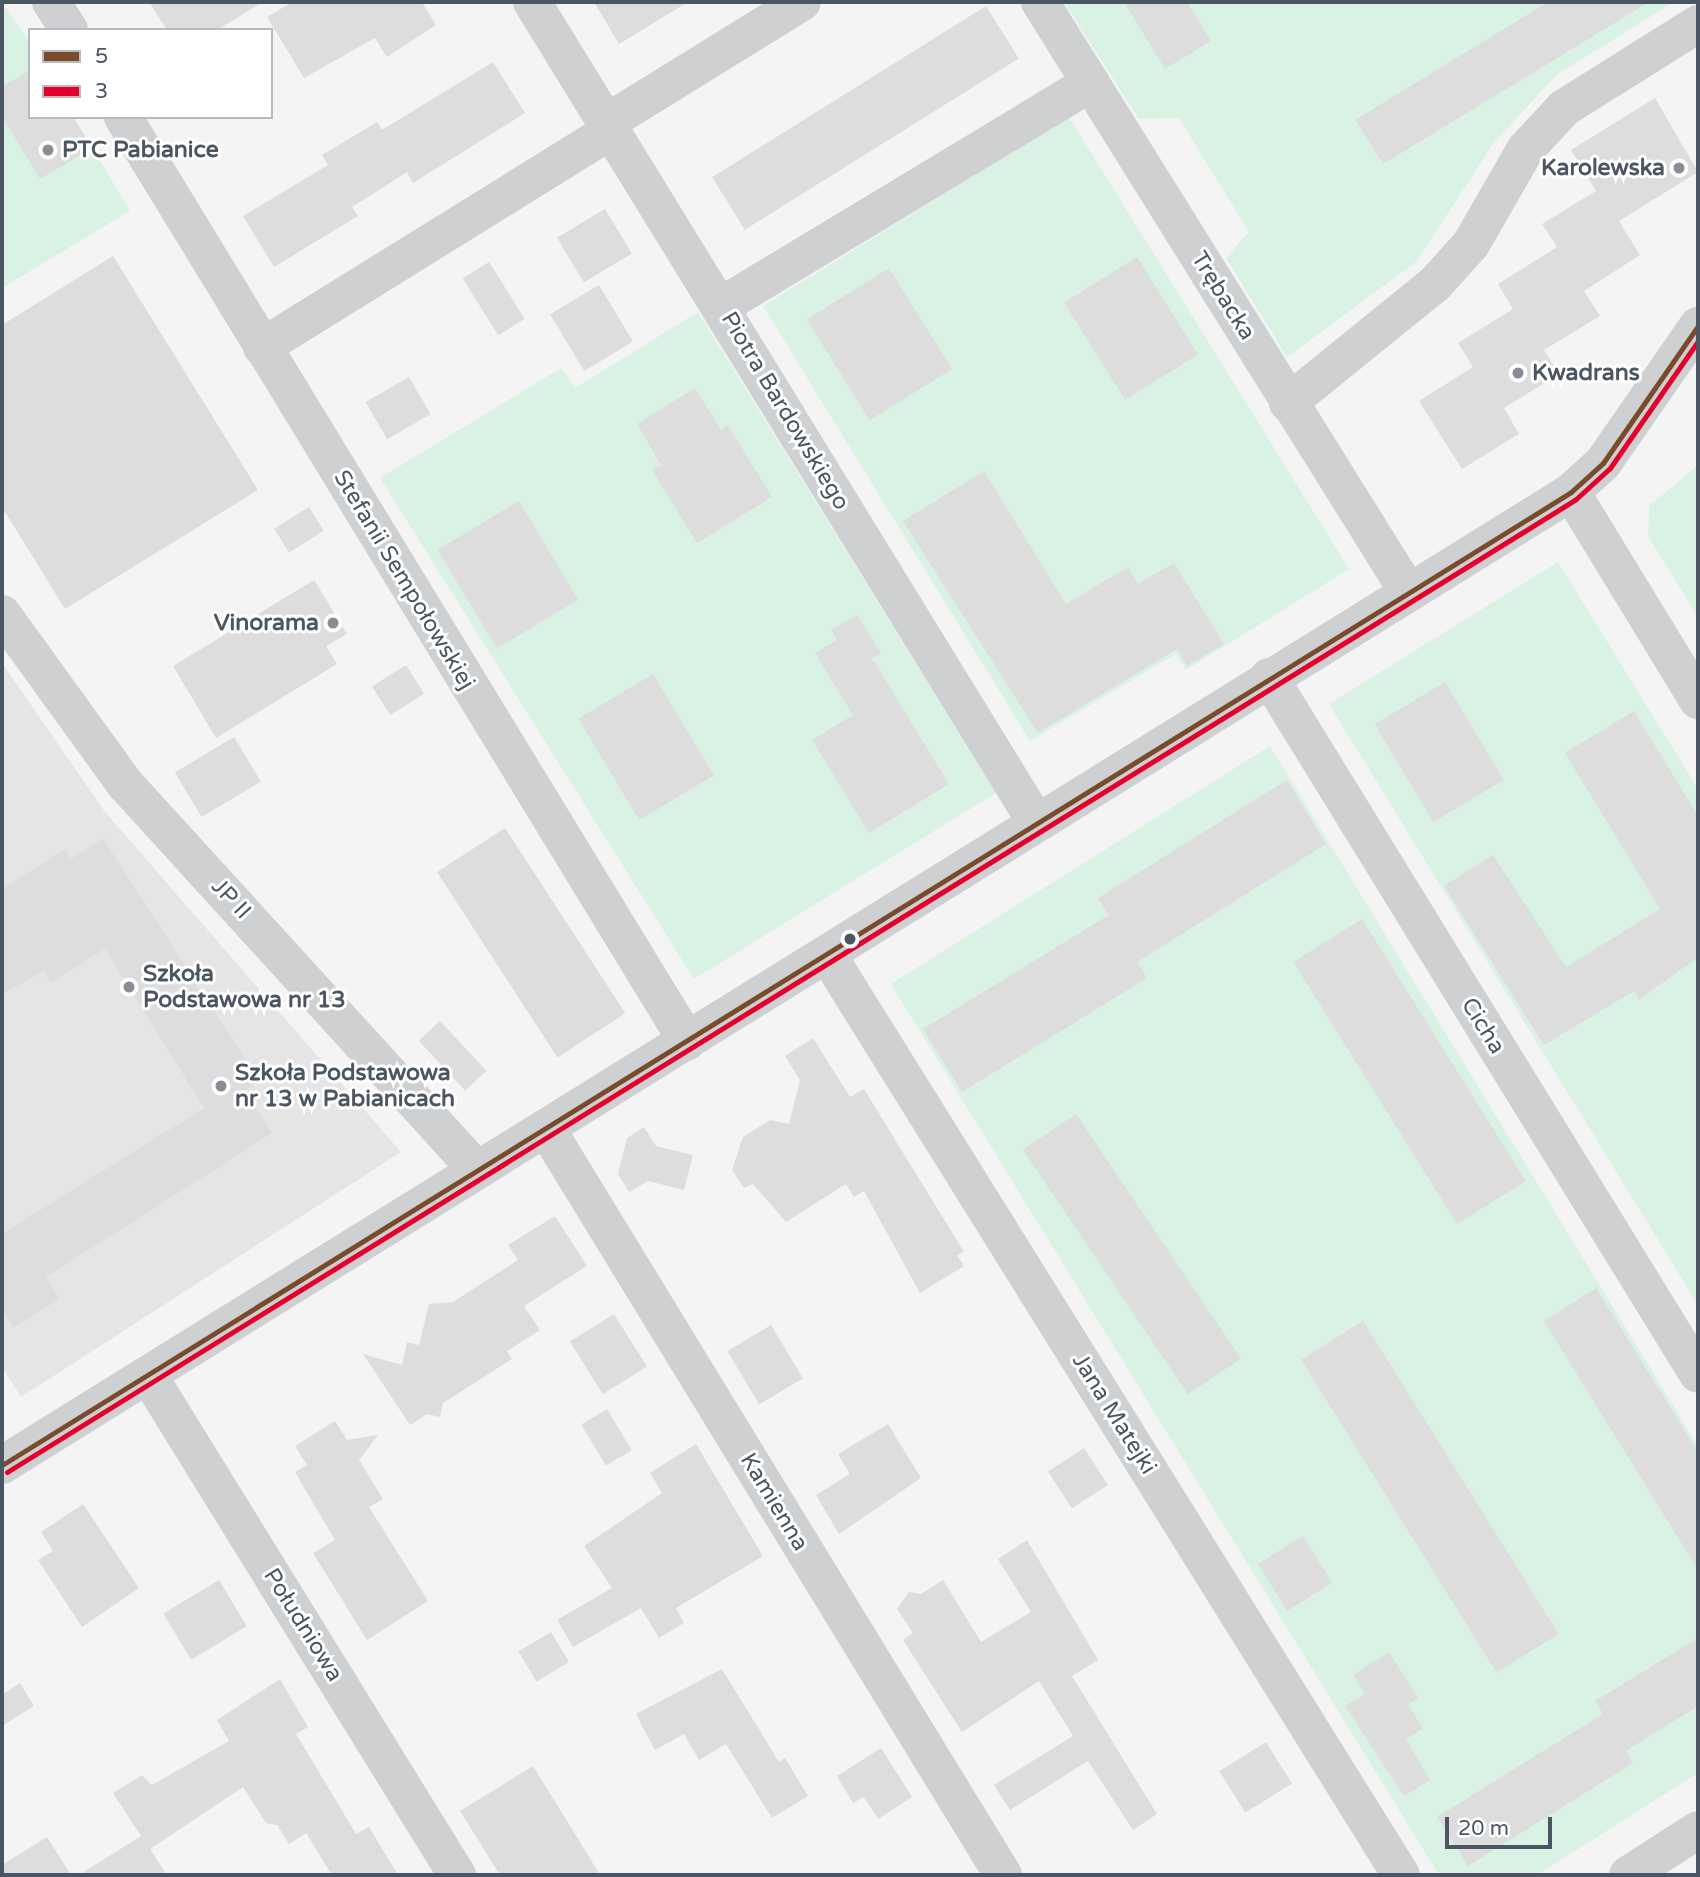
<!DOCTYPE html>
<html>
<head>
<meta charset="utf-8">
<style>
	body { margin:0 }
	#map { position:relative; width:1700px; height:1877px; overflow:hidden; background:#f4f4f4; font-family:"Varela Round",sans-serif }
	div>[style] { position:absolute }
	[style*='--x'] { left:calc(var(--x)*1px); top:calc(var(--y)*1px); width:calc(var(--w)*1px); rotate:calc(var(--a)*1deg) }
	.education>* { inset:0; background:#e6e5e6 }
	.green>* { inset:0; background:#d9f2e3 }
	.building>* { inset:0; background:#ddddde; transform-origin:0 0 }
	.minor>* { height:38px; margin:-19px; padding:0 19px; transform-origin:19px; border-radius:19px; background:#ced0d2 }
	.bus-1>* { height:5px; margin:-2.5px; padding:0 2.5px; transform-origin:2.5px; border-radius:2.5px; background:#7a4b2a }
	.bus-2>* { height:5px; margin:-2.5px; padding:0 2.5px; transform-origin:2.5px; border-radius:2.5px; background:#e4002b }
	.dots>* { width:19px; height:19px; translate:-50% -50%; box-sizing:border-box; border:4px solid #fff; border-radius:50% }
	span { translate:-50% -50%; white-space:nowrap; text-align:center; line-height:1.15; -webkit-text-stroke:6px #fff; paint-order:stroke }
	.poi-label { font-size:23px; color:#4a5661; font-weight:700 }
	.left { translate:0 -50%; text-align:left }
	.right { translate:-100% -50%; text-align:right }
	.street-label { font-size:23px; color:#4a5661 }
	.frame { position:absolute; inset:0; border:4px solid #4a5661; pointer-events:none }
	.legend { position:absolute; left:28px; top:28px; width:245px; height:91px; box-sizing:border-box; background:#fff; border:2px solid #b7bbc0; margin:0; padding:9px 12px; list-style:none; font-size:21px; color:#4a5661 }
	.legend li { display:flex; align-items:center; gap:14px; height:35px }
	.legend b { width:35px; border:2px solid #b7bbc0 }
	.scale { position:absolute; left:1445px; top:1817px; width:107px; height:32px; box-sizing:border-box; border:4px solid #4a5661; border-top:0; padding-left:9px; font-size:21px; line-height:24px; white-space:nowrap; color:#4a5661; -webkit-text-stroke:5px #fff; paint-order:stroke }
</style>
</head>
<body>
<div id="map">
	<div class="education">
		<div style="clip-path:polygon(2px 663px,105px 812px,401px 1152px,21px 1397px,2px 1367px)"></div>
	</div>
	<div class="green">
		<div style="clip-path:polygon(2px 2px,30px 43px,30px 117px,74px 117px,130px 211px,2px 288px)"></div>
		<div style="clip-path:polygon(1064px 2px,1667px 2px,1669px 5px,1555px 76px,1493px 144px,1416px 262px,1287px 357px,1226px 258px,1249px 232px,1179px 118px,1139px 119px)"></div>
		<div style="clip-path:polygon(1069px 117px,1349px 569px,1186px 670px,1176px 654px,1030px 741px,763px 306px)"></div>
		<div style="clip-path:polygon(698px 312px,996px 793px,694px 979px,380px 478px,561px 368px,575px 388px)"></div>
		<div style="clip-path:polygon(1698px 465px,1698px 617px,1648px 536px,1649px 506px)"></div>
		<div style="clip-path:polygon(1558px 562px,1698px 789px,1698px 1305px,1329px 704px)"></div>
		<div style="clip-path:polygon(1270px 746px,1698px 1446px,1698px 1773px,1537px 1875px,1439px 1875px,891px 984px)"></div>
	</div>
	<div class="building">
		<div style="clip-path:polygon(149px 2px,263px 2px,217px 30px,167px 30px)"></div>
		<div style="clip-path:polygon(292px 2px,422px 2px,436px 25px,387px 57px,375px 38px,304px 78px,267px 17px)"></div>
		<div style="clip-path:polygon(594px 2px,688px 2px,619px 44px)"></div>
		<div style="clip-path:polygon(1124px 2px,1187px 2px,1211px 41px,1165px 69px)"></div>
		<div style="clip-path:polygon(1548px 2px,1649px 2px,1383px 164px,1355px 120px)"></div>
		<div style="left:986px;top:6px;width:62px;height:323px;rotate:58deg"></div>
		<div style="clip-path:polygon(493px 62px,525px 113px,413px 183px,407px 172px,352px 207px,358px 216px,274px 267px,243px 216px,328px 165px,322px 155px,377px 122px,382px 130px)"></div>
		<div style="clip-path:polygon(30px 70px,30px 117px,73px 117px,92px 148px,40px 179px,2px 116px,2px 87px)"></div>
		<div style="clip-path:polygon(1655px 98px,1698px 172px,1619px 221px,1640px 255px,1584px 291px,1600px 316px,1544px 350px,1559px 374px,1504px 408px,1519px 434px,1462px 469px,1419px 401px,1473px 367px,1458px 343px,1513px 309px,1498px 284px,1557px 247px,1542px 224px,1596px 191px,1571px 150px)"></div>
		<div style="left:605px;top:209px;width:52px;height:56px;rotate:59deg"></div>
		<div style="clip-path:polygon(113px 256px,258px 490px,65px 609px,2px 507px,2px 325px)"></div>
		<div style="left:1137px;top:257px;width:115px;height:86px;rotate:58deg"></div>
		<div style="left:489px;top:262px;width:67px;height:31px;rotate:58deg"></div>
		<div style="left:889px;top:268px;width:119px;height:97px;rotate:58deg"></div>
		<div style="left:599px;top:285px;width:66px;height:57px;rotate:59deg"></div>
		<div style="left:409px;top:377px;width:43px;height:50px;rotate:60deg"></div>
		<div style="clip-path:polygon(695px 388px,721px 430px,728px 425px,772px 497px,697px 543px,652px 470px,661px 465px,637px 424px)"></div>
		<div style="clip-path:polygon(984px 471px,1066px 604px,1128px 567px,1138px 584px,1174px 563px,1224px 644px,1187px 666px,1177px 649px,1038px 733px,903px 521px)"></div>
		<div style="left:519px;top:501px;width:115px;height:95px;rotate:59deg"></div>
		<div style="left:309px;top:507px;width:28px;height:41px;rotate:58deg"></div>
		<div style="clip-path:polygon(314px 580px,347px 634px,326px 646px,337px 664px,216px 738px,173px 666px)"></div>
		<div style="clip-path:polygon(857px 615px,881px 653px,872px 658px,949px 784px,869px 833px,812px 740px,853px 715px,815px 653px,837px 640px,831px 630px)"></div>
		<div style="left:406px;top:665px;width:34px;height:40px;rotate:58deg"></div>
		<div style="left:653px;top:674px;width:118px;height:87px;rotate:59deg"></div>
		<div style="left:1445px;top:682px;width:114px;height:82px;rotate:59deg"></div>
		<div style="clip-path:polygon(1634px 711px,1698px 816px,1698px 957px,1639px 1000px,1634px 991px,1544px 1045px,1444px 886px,1493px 855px,1566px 967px,1660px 909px,1565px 753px)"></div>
		<div style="left:234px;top:737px;width:52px;height:69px;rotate:59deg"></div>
		<div style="clip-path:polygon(1287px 780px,1326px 844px,1137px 962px,1147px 978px,962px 1092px,923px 1029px,1109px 915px,1098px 898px)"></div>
		<div style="left:505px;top:828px;width:221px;height:81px;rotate:57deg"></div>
		<div style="clip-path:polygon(103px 838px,259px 1081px,245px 1090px,272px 1133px,46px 1277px,60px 1299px,13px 1327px,2px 1309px,2px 1234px,204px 1108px,105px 949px,50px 983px,44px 970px,2px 995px,2px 889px,65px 849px,71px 859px)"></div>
		<div style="left:1362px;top:919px;width:309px;height:81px;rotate:58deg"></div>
		<div style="left:440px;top:1021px;width:68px;height:29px;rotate:47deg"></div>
		<div style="clip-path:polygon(813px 1038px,850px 1097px,864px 1089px,964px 1252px,957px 1255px,964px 1266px,920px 1293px,864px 1191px,854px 1197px,846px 1184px,786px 1222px,753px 1184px,744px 1188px,732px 1170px,743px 1137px,770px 1120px,789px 1124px,800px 1080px,785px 1056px)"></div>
		<div style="left:1076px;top:1114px;width:295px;height:64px;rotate:56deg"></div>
		<div style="clip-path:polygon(644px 1127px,656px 1146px,693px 1155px,684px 1190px,648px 1181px,629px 1192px,618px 1174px,627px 1138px)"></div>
		<div style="clip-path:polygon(555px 1216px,587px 1266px,524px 1306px,540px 1330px,507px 1351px,512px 1359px,443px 1403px,440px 1417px,427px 1414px,410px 1425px,363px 1354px,402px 1365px,407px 1342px,419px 1345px,429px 1304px,453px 1302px,518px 1260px,508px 1245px)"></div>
		<div style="clip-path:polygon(1596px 1288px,1698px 1452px,1698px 1570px,1544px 1321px)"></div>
		<div style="left:614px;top:1314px;width:62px;height:52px;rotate:58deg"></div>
		<div style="left:1363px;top:1321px;width:369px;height:73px;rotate:58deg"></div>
		<div style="left:771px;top:1325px;width:62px;height:51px;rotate:59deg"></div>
		<div style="left:607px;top:1409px;width:48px;height:30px;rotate:59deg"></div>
		<div style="clip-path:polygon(335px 1421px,347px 1440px,378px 1435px,359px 1460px,383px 1499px,369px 1507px,428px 1601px,367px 1640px,313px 1553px,335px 1540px,295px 1472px,307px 1465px,295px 1446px)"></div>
		<div style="clip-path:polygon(888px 1424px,921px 1478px,839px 1534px,816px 1495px,850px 1474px,838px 1454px)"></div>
		<div style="clip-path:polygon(696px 1444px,763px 1556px,676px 1608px,684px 1623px,659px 1638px,641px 1608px,573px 1647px,557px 1620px,612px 1588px,584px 1546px,662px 1493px,650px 1473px)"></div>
		<div style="left:1084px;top:1448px;width:44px;height:43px;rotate:57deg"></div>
		<div style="clip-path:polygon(83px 1504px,139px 1588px,82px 1627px,38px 1560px,53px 1551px,41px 1532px)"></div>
		<div style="left:1303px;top:1536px;width:55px;height:53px;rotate:58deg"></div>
		<div style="clip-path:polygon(1027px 1540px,1098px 1660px,1072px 1676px,1157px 1814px,1133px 1830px,1088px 1761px,1010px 1810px,994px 1785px,1073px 1736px,1039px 1681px,962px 1732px,903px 1640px,913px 1633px,897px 1609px,909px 1592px,921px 1594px,943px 1580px,981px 1642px,1031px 1612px,998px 1559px)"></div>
		<div style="left:219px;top:1580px;width:54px;height:65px;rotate:59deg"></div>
		<div style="left:551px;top:1632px;width:35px;height:38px;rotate:59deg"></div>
		<div style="clip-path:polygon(1698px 1638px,1698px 1706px,1626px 1751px,1633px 1763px,1468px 1866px,1437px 1817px,1603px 1714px,1595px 1701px)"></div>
		<div style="clip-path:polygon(1389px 1652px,1418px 1698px,1408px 1704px,1423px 1729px,1406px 1739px,1430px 1780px,1404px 1796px,1345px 1706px,1365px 1694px,1353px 1675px)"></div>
		<div style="clip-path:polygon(722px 1669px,779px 1762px,785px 1758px,808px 1796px,772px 1818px,726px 1744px,699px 1760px,684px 1734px,655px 1750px,636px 1714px)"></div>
		<div style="clip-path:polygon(280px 1679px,308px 1727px,296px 1734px,356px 1834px,369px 1827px,398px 1875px,332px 1875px,306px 1833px,289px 1844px,277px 1825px,266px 1823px,243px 1787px,150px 1849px,167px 1875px,79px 1875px,141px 1836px,113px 1793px,142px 1775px,152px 1785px,229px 1741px,217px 1720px)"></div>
		<div style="clip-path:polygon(20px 1683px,34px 1706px,2px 1726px,2px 1695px)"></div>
		<div style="left:1266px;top:1742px;width:49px;height:55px;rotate:58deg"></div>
		<div style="clip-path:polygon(881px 1748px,912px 1797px,878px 1819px,864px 1797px,853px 1803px,837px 1776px)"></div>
		<div style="clip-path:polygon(533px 1766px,564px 1816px,600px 1875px,500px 1875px,460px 1811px)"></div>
		<div style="clip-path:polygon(47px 1837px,71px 1875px,2px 1875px,2px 1865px)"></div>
	</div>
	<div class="minor">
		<div style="--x:51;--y:2;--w:33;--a:57"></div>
		<div style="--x:532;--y:2;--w:963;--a:58.42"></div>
		<div style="--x:1040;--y:2;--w:693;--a:58.03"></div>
		<div style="--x:123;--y:117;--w:1083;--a:58.6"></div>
		<div style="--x:606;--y:123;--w:230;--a:-31.7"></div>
		<div style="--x:721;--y:306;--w:432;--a:-31.1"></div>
		<div style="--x:262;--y:347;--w:410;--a:-31.8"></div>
		<div style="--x:1288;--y:403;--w:189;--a:-39"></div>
		<div style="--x:1435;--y:284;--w:54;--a:-48"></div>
		<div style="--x:1471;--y:244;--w:108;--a:-60.1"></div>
		<div style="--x:1525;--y:150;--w:57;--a:-47.1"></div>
		<div style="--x:1564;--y:108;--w:158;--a:-32.1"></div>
		<div style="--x:1571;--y:492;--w:244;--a:58.6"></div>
		<div style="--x:2;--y:614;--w:211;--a:54.1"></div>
		<div style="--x:126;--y:785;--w:521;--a:47.64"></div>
		<div style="--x:1269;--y:677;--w:818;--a:58.39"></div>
		<div style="--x:827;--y:954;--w:1085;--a:58.07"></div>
		<div style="--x:546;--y:1128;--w:876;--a:58.54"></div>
		<div style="--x:148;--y:1375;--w:588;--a:58.28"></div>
		<div style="--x:2;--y:1465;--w:1846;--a:-31.8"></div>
		<div style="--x:1571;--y:492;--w:43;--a:-42.2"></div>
		<div style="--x:1603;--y:463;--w:167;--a:-55.3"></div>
		<div style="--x:1628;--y:1875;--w:83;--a:-32.7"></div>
	</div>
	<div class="bus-1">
		<div style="--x:2;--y:1465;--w:1846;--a:-31.8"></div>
		<div style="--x:1571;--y:492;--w:43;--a:-42.2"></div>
		<div style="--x:1603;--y:463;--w:167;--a:-55.3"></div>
	</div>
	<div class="bus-2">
		<div style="--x:7;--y:1472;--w:1846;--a:-31.8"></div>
		<div style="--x:1576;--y:499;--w:46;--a:-42.4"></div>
		<div style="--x:1610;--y:468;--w:155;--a:-55.3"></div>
	</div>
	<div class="dots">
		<div style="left:48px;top:150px;background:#868d94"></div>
		<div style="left:1679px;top:168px;background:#868d94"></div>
		<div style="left:1518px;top:373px;background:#868d94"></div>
		<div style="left:333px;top:623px;background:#868d94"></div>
		<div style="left:850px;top:939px;background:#4a5661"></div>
		<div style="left:129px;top:987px;background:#868d94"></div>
		<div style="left:221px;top:1086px;background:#868d94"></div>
	</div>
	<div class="poi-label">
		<span class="left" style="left:62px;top:150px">PTC Pabianice</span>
		<span class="right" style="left:1665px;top:168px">Karolewska</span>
		<span class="left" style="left:1532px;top:373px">Kwadrans</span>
		<span class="right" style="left:319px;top:623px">Vinorama</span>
		<span class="left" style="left:143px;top:987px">Szkoła<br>Podstawowa nr 13</span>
		<span class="left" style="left:235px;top:1086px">Szkoła Podstawowa<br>nr 13 w Pabianicach</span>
	</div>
	<div class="street-label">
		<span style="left:1223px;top:296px;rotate:58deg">Trębacka</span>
		<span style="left:785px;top:411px;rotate:59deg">Piotra Bardowskiego</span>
		<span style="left:404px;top:580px;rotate:59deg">Stefanii Sempołowskiej</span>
		<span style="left:231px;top:899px;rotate:47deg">JP II</span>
		<span style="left:1483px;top:1026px;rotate:58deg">Cicha</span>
		<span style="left:1114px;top:1414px;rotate:58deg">Jana Matejki</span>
		<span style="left:774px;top:1502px;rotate:59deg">Kamienna</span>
		<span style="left:303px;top:1625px;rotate:58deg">Południowa</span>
	</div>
	<div class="frame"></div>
	<ul class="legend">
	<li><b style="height:9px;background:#7a4b2a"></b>5</li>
	<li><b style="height:9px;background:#e4002b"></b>3</li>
	</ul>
	<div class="scale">20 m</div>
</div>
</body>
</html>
